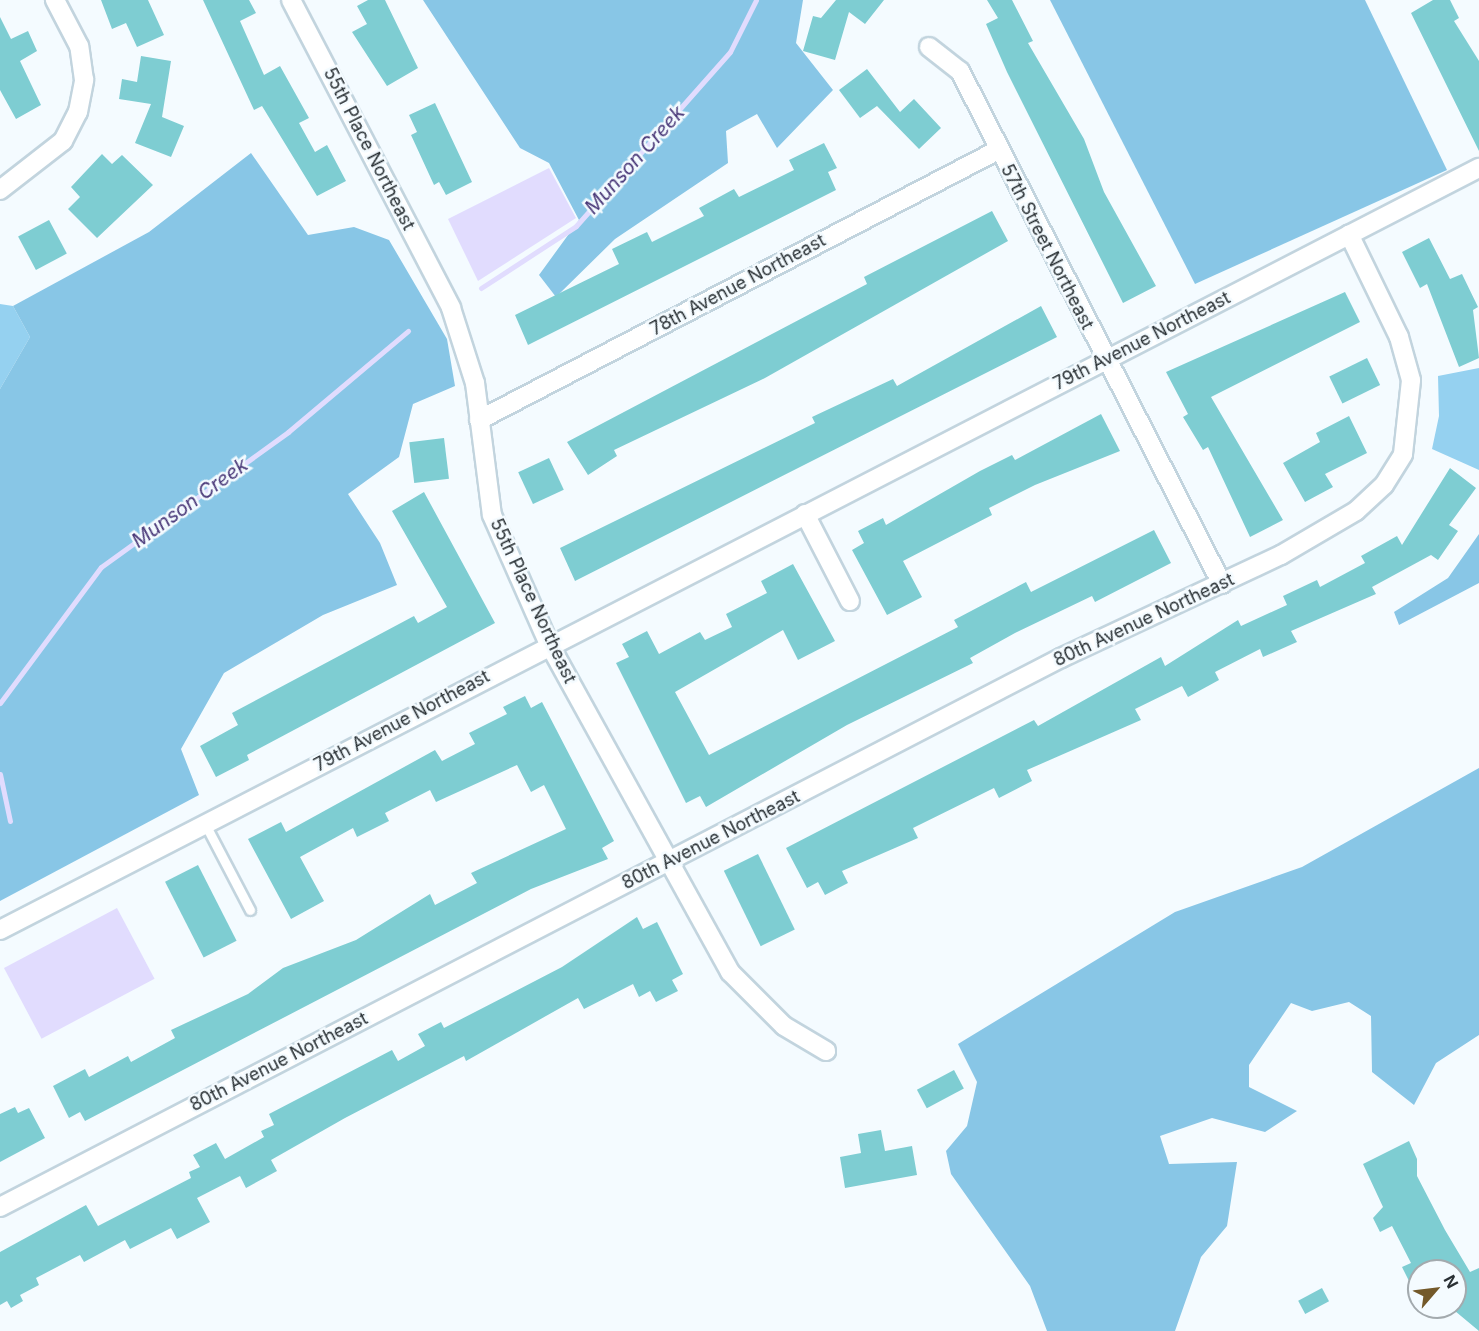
<!DOCTYPE html>
<html>
<head>
<meta charset="utf-8">
<style>
	body { margin:0 }
	#map { position:relative; width:1479px; height:1331px; overflow:hidden; background:#f4fbff; font-family:Inter,sans-serif }
	div>[style] { position:absolute }
	[style*='--x'] { left:calc(var(--x)*1px); top:calc(var(--y)*1px); width:calc(var(--w)*1px); rotate:calc(var(--a)*1deg) }
	.green>* { inset:0; background:#95d1f0 }
	.forest>* { inset:0; background:#88c6e6 }
	.water>* { inset:0; background:#e1dcfe; transform-origin:0 0 }
	.stream>* { height:5px; margin:-2.5px; padding:0 2.5px; transform-origin:2.5px; border-radius:2.5px; background:#e1dcfe }
	.building>* { inset:0; background:#7ecdd2; transform-origin:0 0 }
	.roads { filter:drop-shadow(2px 0 #c2d4de) drop-shadow(-2px 0 #c2d4de) drop-shadow(0 2px #c2d4de) drop-shadow(0 -2px #c2d4de) }
	.service>* { height:9px; margin:-4.5px; padding:0 4.5px; transform-origin:4.5px; border-radius:4.5px; background:#fff }
	.minor>* { height:18px; margin:-9px; padding:0 9px; transform-origin:9px; border-radius:9px; background:#fff }
	span { translate:-50% -50%; white-space:nowrap; text-align:center; line-height:1.15; -webkit-text-stroke:5px #f4fbff; paint-order:stroke }
	.street-label { font-size:18px; color:#293034 }
	.water-label { font-size:20px; color:#473677; font-style:italic }
	.north { position:absolute; left:1407px; top:1259px; width:60px; height:60px; box-sizing:border-box; background:#f4fbff; border:2px solid #a3aaae; border-radius:50%; rotate:62deg; font-size:16px; font-weight:700; line-height:24px; text-align:center; color:#293034 }
	.north::after { content:''; display:block; margin:auto; width:21px; height:27px; background:#73592a; clip-path:polygon(50% 0,100% 100%,50% 72%,0 100%) }
</style>
</head>
<body>
<div id="map">
	<div class="green">
		<div style="clip-path:polygon(0 304px,13px 306px,30px 337px,0 389px)"></div>
		<div style="clip-path:polygon(1479px 368px,1479px 470px,1432px 449px,1439px 416px,1438px 376px)"></div>
	</div>
	<div class="forest">
		<div style="clip-path:polygon(423px 0,803px 0,796px 43px,833px 90px,777px 148px,757px 114px,726px 131px,728px 163px,615px 239px,556px 297px,539px 275px,579px 220px,549px 163px,520px 148px)"></div>
		<div style="clip-path:polygon(1050px 0,1365px 0,1447px 170px,1195px 284px)"></div>
		<div style="clip-path:polygon(251px 153px,308px 235px,354px 227px,389px 240px,447px 339px,455px 386px,413px 404px,399px 457px,348px 494px,380px 543px,397px 585px,323px 615px,224px 673px,181px 749px,199px 795px,0 901px,0 389px,30px 337px,13px 306px,149px 232px)"></div>
		<div style="clip-path:polygon(1479px 534px,1479px 583px,1399px 625px,1394px 612px,1448px 578px)"></div>
		<div style="clip-path:polygon(1479px 768px,1479px 1035px,1436px 1063px,1414px 1105px,1372px 1072px,1371px 1016px,1349px 1002px,1312px 1011px,1291px 1003px,1249px 1065px,1249px 1087px,1297px 1111px,1265px 1132px,1212px 1118px,1160px 1136px,1169px 1164px,1237px 1162px,1227px 1226px,1201px 1257px,1175px 1331px,1047px 1331px,1030px 1286px,951px 1174px,946px 1151px,967px 1126px,977px 1082px,958px 1044px,1175px 912px,1302px 867px)"></div>
	</div>
	<div class="water">
		<div style="clip-path:polygon(549px 168px,576px 218px,478px 281px,448px 219px)"></div>
		<div style="left:117px;top:908px;width:80px;height:128px;rotate:62deg"></div>
	</div>
	<div class="stream">
		<div style="--x:481;--y:288;--w:113;--a:-33.1"></div>
		<div style="--x:576;--y:226;--w:232;--a:-48.5"></div>
		<div style="--x:730;--y:52;--w:58;--a:-63.4"></div>
		<div style="--x:0;--y:703;--w:169;--a:-53.4"></div>
		<div style="--x:101;--y:567;--w:231;--a:-35.8"></div>
		<div style="--x:288;--y:432;--w:157;--a:-40.1"></div>
		<div style="--x:0;--y:774;--w:48;--a:78"></div>
	</div>
	<div class="building">
		<div style="clip-path:polygon(101px 0,148px 0,164px 35px,137px 47px,126px 23px,112px 29px)"></div>
		<div style="clip-path:polygon(203px 0,249px 0,256px 13px,240px 21px,264px 75px,280px 66px,309px 118px,299px 123px,315px 152px,327px 145px,346px 181px,317px 196px,262px 106px,254px 110px)"></div>
		<div style="clip-path:polygon(368px 0,385px 0,418px 68px,387px 86px,352px 32px,367px 24px,357px 6px)"></div>
		<div style="clip-path:polygon(836px 0,884px 0,865px 24px,849px 12px,835px 60px,803px 51px,813px 16px,821px 18px)"></div>
		<div style="clip-path:polygon(987px 0,1012px 0,1033px 41px,1028px 43px,1084px 139px,1104px 192px,1156px 286px,1123px 303px,1007px 72px,986px 24px,998px 18px)"></div>
		<div style="clip-path:polygon(1433px 0,1450px 0,1459px 18px,1454px 21px,1479px 61px,1479px 151px,1411px 13px)"></div>
		<div style="clip-path:polygon(0 17px,11px 39px,28px 31px,37px 51px,20px 61px,41px 105px,16px 119px,0 90px)"></div>
		<div style="clip-path:polygon(141px 56px,171px 61px,162px 117px,184px 126px,171px 157px,135px 143px,151px 104px,119px 99px,122px 79px,137px 82px)"></div>
		<div style="clip-path:polygon(867px 69px,900px 112px,914px 99px,941px 128px,919px 149px,877px 106px,860px 118px,839px 90px)"></div>
		<div style="clip-path:polygon(435px 103px,472px 182px,446px 195px,439px 182px,434px 185px,411px 135px,417px 132px,409px 115px)"></div>
		<div style="clip-path:polygon(824px 143px,837px 168px,828px 172px,836px 190px,528px 345px,515px 315px,619px 264px,612px 249px,647px 232px,652px 242px,704px 216px,699px 208px,734px 189px,739px 197px,794px 170px,789px 160px)"></div>
		<div style="clip-path:polygon(102px 154px,112px 164px,122px 155px,153px 185px,97px 238px,68px 209px,80px 197px,71px 187px)"></div>
		<div style="clip-path:polygon(992px 211px,1008px 241px,765px 378px,614px 450px,617px 456px,588px 475px,567px 442px,867px 284px,864px 277px)"></div>
		<div style="left:49px;top:220px;width:38px;height:35px;rotate:62deg"></div>
		<div style="clip-path:polygon(1429px 238px,1450px 279px,1462px 274px,1478px 307px,1473px 310px,1479px 358px,1459px 367px,1427px 284px,1420px 288px,1402px 252px)"></div>
		<div style="clip-path:polygon(1345px 292px,1360px 322px,1211px 397px,1283px 520px,1250px 537px,1208px 447px,1203px 450px,1183px 417px,1188px 414px,1166px 372px)"></div>
		<div style="clip-path:polygon(1041px 306px,1057px 337px,575px 581px,560px 548px,815px 423px,812px 417px,893px 379px,897px 386px)"></div>
		<div style="left:1367px;top:358px;width:30px;height:42px;rotate:64deg"></div>
		<div style="clip-path:polygon(1101px 414px,1120px 451px,1035px 485px,989px 508px,992px 515px,903px 561px,922px 597px,887px 615px,852px 550px,864px 543px,858px 531px,883px 518px,886px 525px,980px 471px,1012px 455px,1015px 460px)"></div>
		<div style="clip-path:polygon(1349px 416px,1367px 453px,1325px 474px,1333px 487px,1305px 502px,1283px 463px,1320px 442px,1316px 433px)"></div>
		<div style="left:444px;top:438px;width:41px;height:35px;rotate:83deg"></div>
		<div style="left:549px;top:458px;width:35px;height:34px;rotate:65deg"></div>
		<div style="clip-path:polygon(1450px 468px,1476px 488px,1449px 525px,1458px 531px,1438px 560px,1431px 555px,1372px 587px,1376px 594px,1291px 631px,1297px 642px,1263px 657px,1260px 649px,1215px 672px,1219px 680px,1188px 697px,1182px 686px,1135px 709px,1141px 720px,1027px 770px,1032px 781px,999px 798px,994px 788px,913px 828px,918px 838px,842px 871px,848px 883px,825px 895px,818px 882px,807px 888px,786px 848px,1034px 720px,1038px 726px,1161px 657px,1165px 666px,1238px 620px,1241px 626px,1287px 605px,1283px 596px,1317px 580px,1320px 587px,1365px 563px,1361px 556px,1397px 536px,1402px 545px)"></div>
		<div style="clip-path:polygon(424px 492px,495px 623px,247px 755px,249px 760px,216px 777px,200px 746px,238px 725px,232px 713px,414px 616px,418px 623px,447px 607px,392px 511px)"></div>
		<div style="clip-path:polygon(1154px 530px,1171px 563px,1095px 602px,1092px 596px,1015px 633px,970px 658px,973px 663px,847px 725px,706px 807px,700px 796px,686px 803px,616px 663px,629px 657px,622px 644px,647px 631px,659px 654px,700px 632px,705px 640px,732px 627px,726px 614px,767px 593px,761px 581px,793px 564px,835px 641px,798px 660px,783px 630px,675px 692px,709px 755px,958px 627px,954px 620px,1026px 582px,1031px 592px)"></div>
		<div style="clip-path:polygon(525px 696px,531px 708px,542px 702px,614px 841px,602px 848px,608px 859px,531px 889px,85px 1121px,80px 1112px,69px 1118px,53px 1086px,85px 1069px,89px 1077px,128px 1056px,131px 1062px,175px 1038px,171px 1030px,248px 994px,283px 968px,356px 940px,430px 894px,435px 905px,477px 883px,471px 873px,566px 829px,544px 785px,531px 792px,517px 765px,436px 802px,430px 790px,385px 813px,389px 821px,357px 837px,353px 828px,300px 857px,324px 901px,291px 919px,248px 839px,281px 822px,286px 832px,435px 750px,442px 761px,475px 744px,469px 733px,507px 714px,503px 707px)"></div>
		<div style="left:758px;top:854px;width:84px;height:38px;rotate:64deg"></div>
		<div style="left:198px;top:865px;width:85px;height:37px;rotate:63deg"></div>
		<div style="clip-path:polygon(637px 917px,643px 929px,657px 922px,683px 974px,672px 980px,678px 991px,656px 1002px,650px 991px,639px 997px,633px 984px,584px 1009px,578px 998px,466px 1061px,464px 1056px,345px 1118px,271px 1160px,277px 1171px,246px 1188px,240px 1176px,197px 1198px,210px 1222px,177px 1239px,171px 1228px,130px 1249px,125px 1240px,84px 1262px,80px 1255px,36px 1278px,39px 1285px,20px 1295px,23px 1301px,11px 1308px,7px 1301px,0 1305px,0 1252px,86px 1205px,98px 1226px,191px 1178px,189px 1172px,200px 1167px,193px 1155px,216px 1143px,225px 1159px,264px 1137px,261px 1131px,274px 1125px,269px 1114px,392px 1050px,398px 1061px,425px 1046px,418px 1034px,441px 1022px,444px 1028px,562px 967px)"></div>
		<div style="left:954px;top:1070px;width:21px;height:42px;rotate:62deg"></div>
		<div style="clip-path:polygon(15px 1107px,18px 1113px,29px 1108px,45px 1138px,0 1162px,0 1114px)"></div>
		<div style="clip-path:polygon(881px 1130px,885px 1151px,912px 1146px,917px 1175px,845px 1188px,840px 1157px,861px 1153px,858px 1134px)"></div>
		<div style="clip-path:polygon(1409px 1141px,1417px 1159px,1417px 1176px,1445px 1230px,1470px 1272px,1479px 1268px,1479px 1331px,1455px 1311px,1455px 1271px,1419px 1271px,1419px 1301px,1402px 1267px,1411px 1263px,1392px 1226px,1380px 1232px,1373px 1218px,1383px 1207px,1363px 1164px)"></div>
		<div style="left:1322px;top:1288px;width:15px;height:27px;rotate:62deg"></div>
	</div>
	<div class="roads">
		<div class="service">
			<div style="--x:205;--y:824;--w:97;--a:62.4"></div>
		</div>
		<div class="minor">
			<div style="--x:291;--y:0;--w:347;--a:62.5"></div>
			<div style="--x:451;--y:308;--w:79;--a:72.3"></div>
			<div style="--x:475;--y:383;--w:133;--a:82.7"></div>
			<div style="--x:492;--y:515;--w:141;--a:66.2"></div>
			<div style="--x:549;--y:644;--w:375;--a:61.1"></div>
			<div style="--x:730;--y:972;--w:76;--a:45"></div>
			<div style="--x:784;--y:1026;--w:49;--a:30.8"></div>
			<div style="--x:929;--y:47;--w:39;--a:38"></div>
			<div style="--x:960;--y:71;--w:576;--a:62.95"></div>
			<div style="--x:0;--y:190;--w:80;--a:-37.9"></div>
			<div style="--x:63;--y:141;--w:33;--a:-63"></div>
			<div style="--x:78;--y:112;--w:33;--a:-79"></div>
			<div style="--x:84;--y:80;--w:34;--a:-98"></div>
			<div style="--x:79;--y:46;--w:52;--a:-117.6"></div>
			<div style="--x:479;--y:420;--w:585;--a:-27.48"></div>
			<div style="--x:805;--y:514;--w:98;--a:62.7"></div>
			<div style="--x:0;--y:930;--w:1664;--a:-27.26"></div>
			<div style="--x:0;--y:1207;--w:1195;--a:-27.36"></div>
			<div style="--x:1061;--y:658;--w:243;--a:-25.1"></div>
			<div style="--x:1281;--y:555;--w:87;--a:-30.4"></div>
			<div style="--x:1356;--y:511;--w:38;--a:-43"></div>
			<div style="--x:1384;--y:485;--w:36;--a:-58"></div>
			<div style="--x:1403;--y:454;--w:74;--a:-83.8"></div>
			<div style="--x:1411;--y:380;--w:45;--a:-105.6"></div>
			<div style="--x:1399;--y:337;--w:114;--a:-115.9"></div>
		</div>
	</div>
	<div class="street-label">
		<span style="left:369px;top:149px;rotate:63deg">55th Place Northeast</span>
		<span style="left:1047px;top:247px;rotate:63deg">57th Street Northeast</span>
		<span style="left:738px;top:285px;rotate:-28deg">78th Avenue Northeast</span>
		<span style="left:1142px;top:341px;rotate:-27deg">79th Avenue Northeast</span>
		<span style="left:533px;top:601px;rotate:65deg">55th Place Northeast</span>
		<span style="left:1144px;top:620px;rotate:-25deg">80th Avenue Northeast</span>
		<span style="left:402px;top:721px;rotate:-28deg">79th Avenue Northeast</span>
		<span style="left:711px;top:840px;rotate:-27deg">80th Avenue Northeast</span>
		<span style="left:279px;top:1062px;rotate:-27deg">80th Avenue Northeast</span>
	</div>
	<div class="water-label">
		<span style="left:635px;top:160px;rotate:-48deg">Munson Creek</span>
		<span style="left:190px;top:503px;rotate:-36deg">Munson Creek</span>
	</div>
	<div class="north">N</div>
</div>
</body>
</html>
